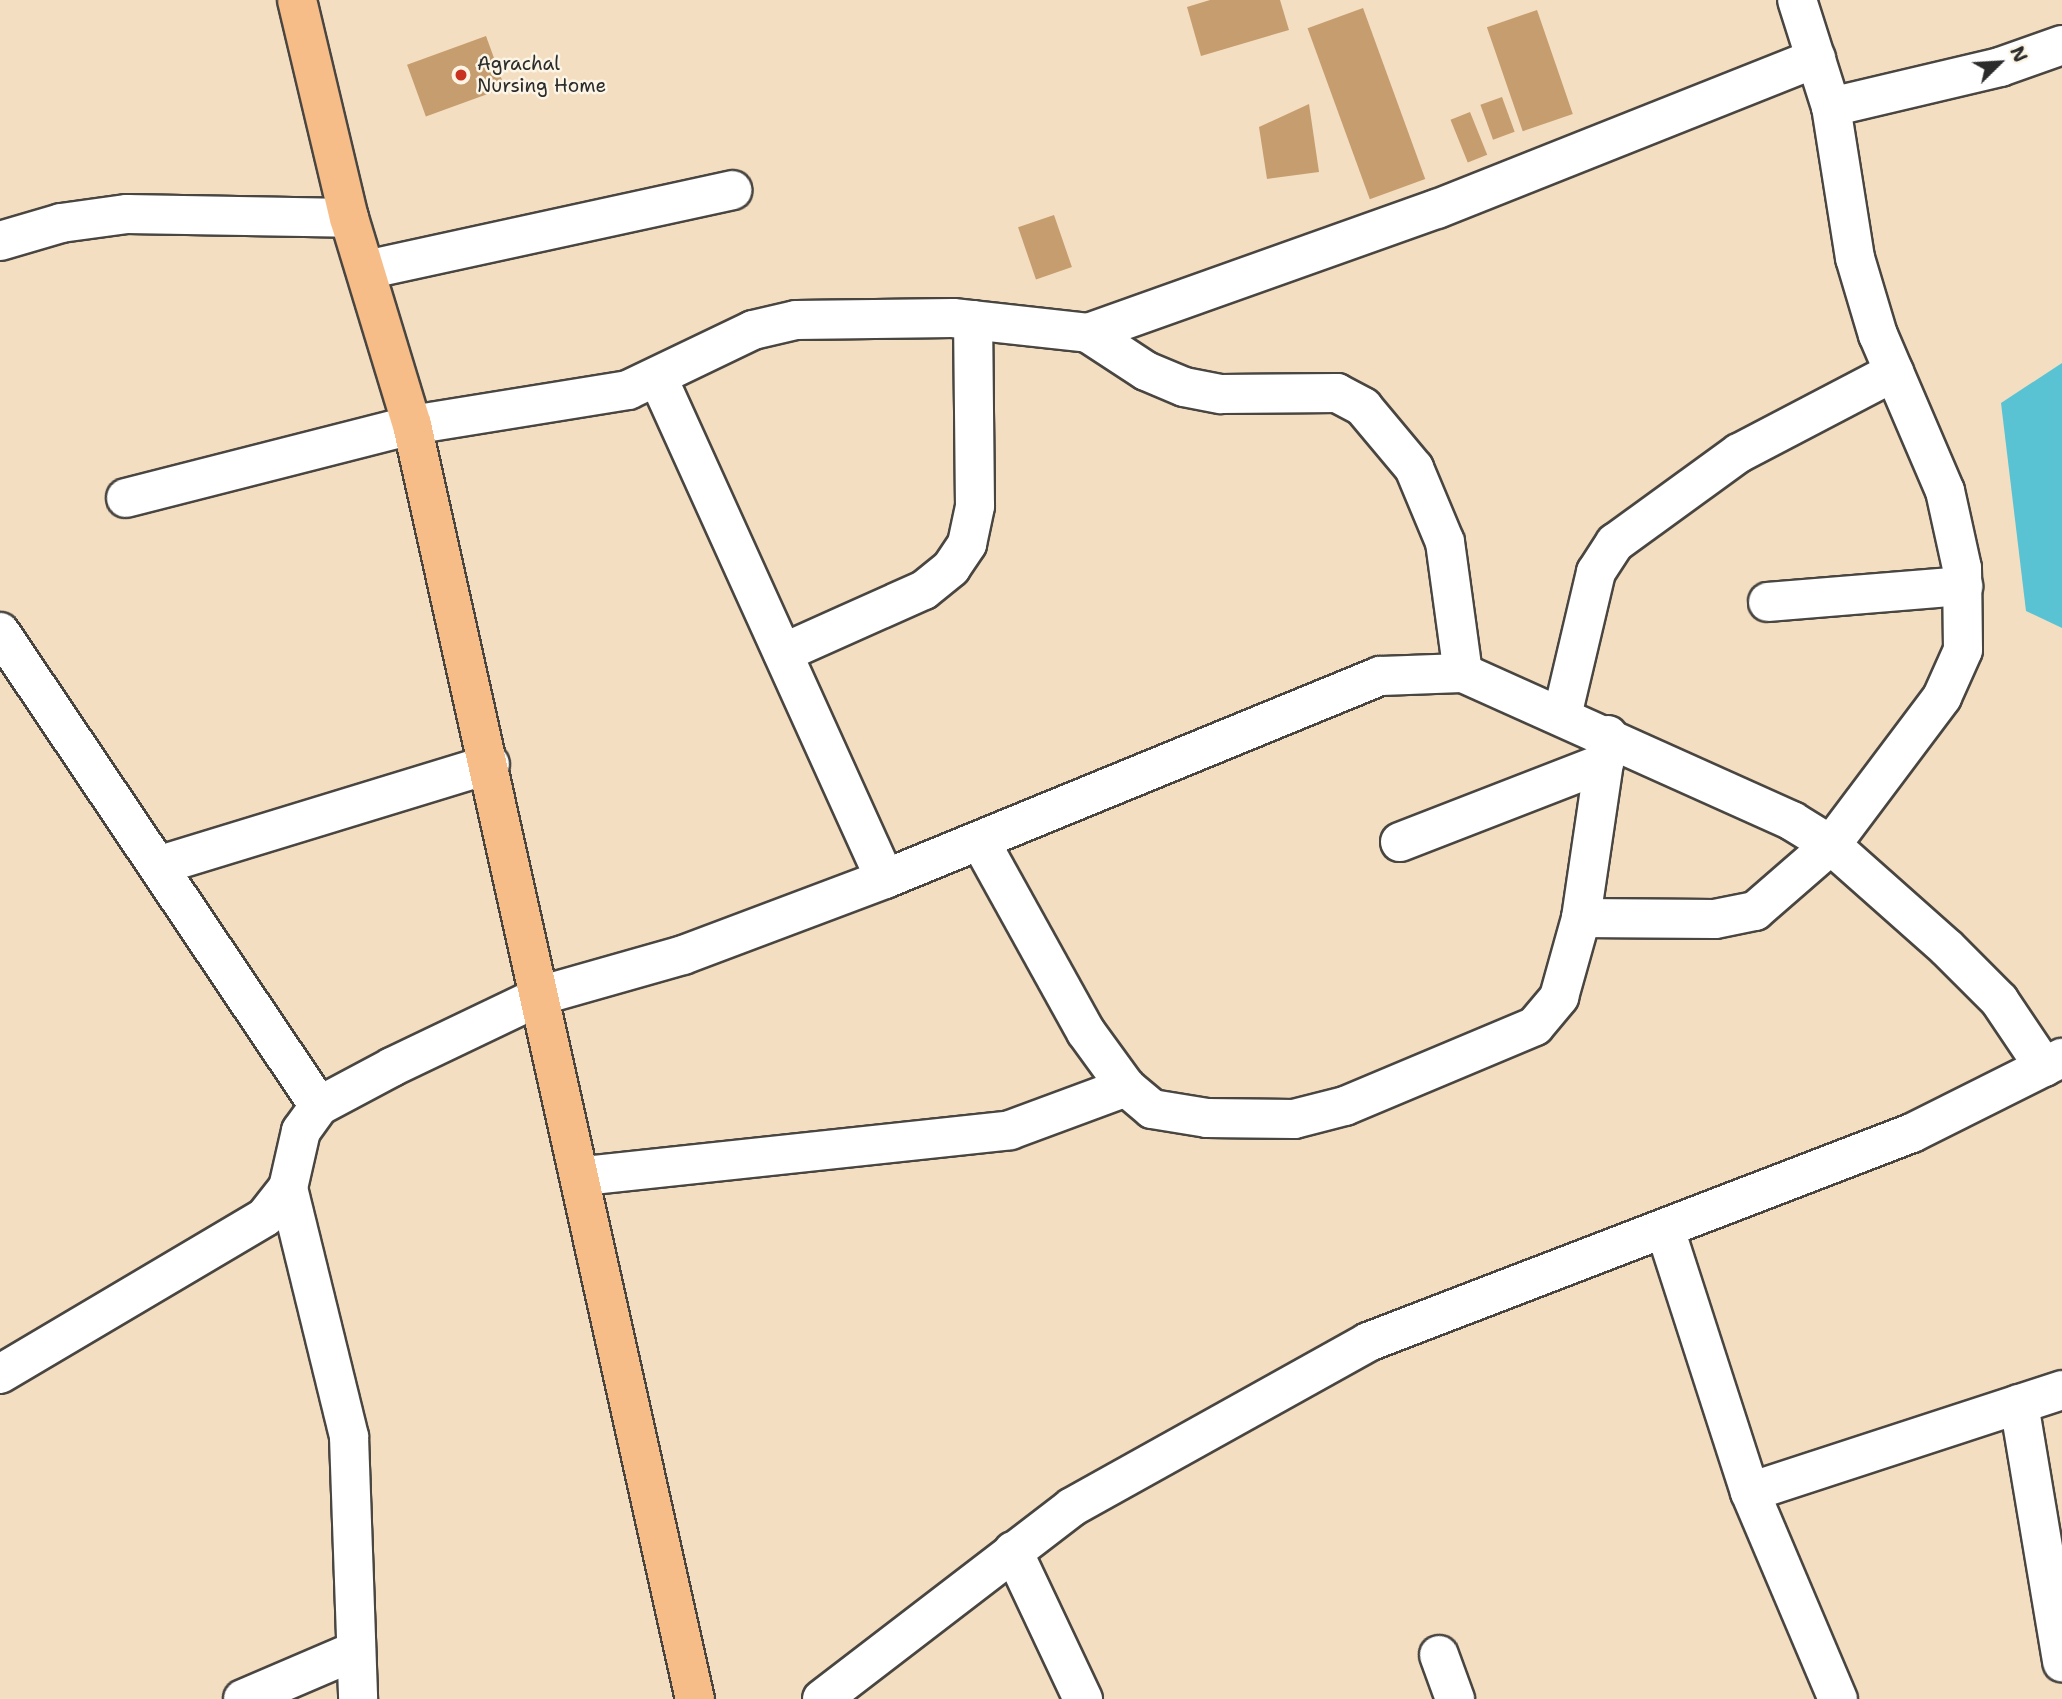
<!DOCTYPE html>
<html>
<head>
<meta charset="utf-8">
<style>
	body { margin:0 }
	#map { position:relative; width:2062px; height:1699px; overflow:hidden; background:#f4dec1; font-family:"Shantell Sans",sans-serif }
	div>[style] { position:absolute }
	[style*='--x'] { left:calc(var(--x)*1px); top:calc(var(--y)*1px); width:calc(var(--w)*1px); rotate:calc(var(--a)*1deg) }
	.water>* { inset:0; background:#59c3d4 }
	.building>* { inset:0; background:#c69d6f; transform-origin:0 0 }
	.roads { filter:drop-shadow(2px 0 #494642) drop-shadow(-2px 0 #494642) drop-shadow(0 2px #494642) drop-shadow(0 -2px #494642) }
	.minor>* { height:38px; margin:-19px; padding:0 19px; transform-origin:19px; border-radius:19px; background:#fff }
	.tertiary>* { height:38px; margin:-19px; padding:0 19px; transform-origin:19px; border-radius:19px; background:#fff }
	.primary>* { height:38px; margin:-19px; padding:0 19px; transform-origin:19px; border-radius:19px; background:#f7bd88 }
	.dots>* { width:19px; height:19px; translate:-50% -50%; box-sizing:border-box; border:4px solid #fcf5e5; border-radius:50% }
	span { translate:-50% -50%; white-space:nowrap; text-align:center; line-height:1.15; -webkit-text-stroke:5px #fcf5e5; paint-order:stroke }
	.poi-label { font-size:19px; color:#2b2b2b }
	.left { translate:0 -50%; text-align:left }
	.north { position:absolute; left:1964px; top:28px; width:70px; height:70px; -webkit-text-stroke:5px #fcf5e5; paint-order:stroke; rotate:66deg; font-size:19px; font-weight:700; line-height:28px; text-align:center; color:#2b2b2b }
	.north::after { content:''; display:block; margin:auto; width:24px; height:32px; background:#2b2b2b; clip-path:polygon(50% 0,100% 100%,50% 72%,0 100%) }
</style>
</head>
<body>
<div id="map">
	<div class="water">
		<div style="clip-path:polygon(2062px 363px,2062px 628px,2026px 611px,2001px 403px)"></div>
	</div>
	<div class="building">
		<div style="clip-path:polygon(1210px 0,1280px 0,1289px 30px,1201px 56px,1187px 7px)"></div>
		<div style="left:1363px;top:8px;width:182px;height:59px;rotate:70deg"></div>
		<div style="left:1537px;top:10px;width:110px;height:53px;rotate:71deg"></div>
		<div style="left:486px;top:36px;width:55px;height:84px;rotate:70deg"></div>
		<div style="left:1502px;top:97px;width:37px;height:23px;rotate:70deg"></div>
		<div style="clip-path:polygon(1309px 104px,1319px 172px,1267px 179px,1259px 127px)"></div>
		<div style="left:1470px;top:112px;width:46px;height:21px;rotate:68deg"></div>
		<div style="left:1054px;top:215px;width:55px;height:38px;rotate:71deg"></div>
	</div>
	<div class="roads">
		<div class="minor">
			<div style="--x:1831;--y:107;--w:174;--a:-13.3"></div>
			<div style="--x:2000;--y:67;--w:66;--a:-19.5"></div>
			<div style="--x:0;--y:241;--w:64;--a:-16.4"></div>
			<div style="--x:61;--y:223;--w:67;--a:-7.8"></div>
			<div style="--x:127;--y:214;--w:222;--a:1"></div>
			<div style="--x:366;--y:270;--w:375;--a:-12.3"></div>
			<div style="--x:1088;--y:333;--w:69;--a:33.2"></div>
			<div style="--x:1146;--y:371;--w:41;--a:22.8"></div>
			<div style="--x:1184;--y:387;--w:38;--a:11"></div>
			<div style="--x:1221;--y:394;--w:116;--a:-0.5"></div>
			<div style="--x:1337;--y:393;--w:30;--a:28"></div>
			<div style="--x:1363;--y:407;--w:80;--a:50.1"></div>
			<div style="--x:1414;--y:468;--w:80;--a:67.3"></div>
			<div style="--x:1445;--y:542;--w:132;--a:82.2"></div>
			<div style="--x:658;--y:378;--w:550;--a:65.63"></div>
			<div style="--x:126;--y:498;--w:295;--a:-14.3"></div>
			<div style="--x:412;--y:425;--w:219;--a:-9.2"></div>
			<div style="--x:628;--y:390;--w:139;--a:-25.6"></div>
			<div style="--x:753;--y:330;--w:44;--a:-13.1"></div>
			<div style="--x:796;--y:320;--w:157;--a:-0.7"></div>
			<div style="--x:953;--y:318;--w:136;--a:6.3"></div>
			<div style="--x:1088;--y:333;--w:370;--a:-19.6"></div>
			<div style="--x:1437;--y:209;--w:408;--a:-21.7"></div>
			<div style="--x:1768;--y:602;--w:196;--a:-4.7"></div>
			<div style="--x:0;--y:632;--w:571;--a:56.06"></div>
			<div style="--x:783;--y:653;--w:154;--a:-24.1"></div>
			<div style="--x:924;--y:590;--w:35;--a:-39"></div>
			<div style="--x:951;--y:568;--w:29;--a:-56"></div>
			<div style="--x:967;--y:544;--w:39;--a:-78"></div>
			<div style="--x:975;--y:506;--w:186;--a:-90.6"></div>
			<div style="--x:1562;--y:716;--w:148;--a:-76.7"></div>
			<div style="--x:1596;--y:572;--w:35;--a:-57"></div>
			<div style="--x:1615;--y:543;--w:153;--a:-36"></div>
			<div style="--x:1739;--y:453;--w:175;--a:-27.6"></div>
			<div style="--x:980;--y:841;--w:218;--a:61"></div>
			<div style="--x:1086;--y:1032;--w:68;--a:54"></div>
			<div style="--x:1126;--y:1087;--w:34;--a:40"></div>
			<div style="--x:1152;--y:1109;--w:56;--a:9.3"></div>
			<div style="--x:1207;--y:1118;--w:87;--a:0.7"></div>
			<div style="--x:1294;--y:1119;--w:53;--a:-14.3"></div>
			<div style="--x:1345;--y:1106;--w:206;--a:-22.8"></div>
			<div style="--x:1535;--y:1026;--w:38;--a:-50"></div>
			<div style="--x:1559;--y:997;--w:82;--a:-74.4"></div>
			<div style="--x:1581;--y:918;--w:185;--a:-81.6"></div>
			<div style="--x:1400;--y:842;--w:219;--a:-21.2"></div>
			<div style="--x:160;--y:865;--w:345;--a:-17"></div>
			<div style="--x:1581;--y:918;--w:134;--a:0.4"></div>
			<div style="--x:1715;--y:919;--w:41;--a:-11.3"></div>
			<div style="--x:1755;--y:911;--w:101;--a:-41"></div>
			<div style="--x:1831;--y:845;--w:185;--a:-53.1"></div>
			<div style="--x:1942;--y:697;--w:51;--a:-65.9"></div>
			<div style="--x:1963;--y:650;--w:82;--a:-90.7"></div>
			<div style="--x:1962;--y:568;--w:79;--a:-102.4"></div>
			<div style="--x:1945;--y:491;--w:170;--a:-113.2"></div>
			<div style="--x:1878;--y:335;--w:80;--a:-106.6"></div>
			<div style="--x:1855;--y:258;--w:153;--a:-99"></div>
			<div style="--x:1831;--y:107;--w:112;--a:-107.6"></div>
			<div style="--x:583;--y:1176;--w:429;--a:-6.1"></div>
			<div style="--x:1010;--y:1130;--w:124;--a:-20.3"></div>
			<div style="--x:288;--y:1188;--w:256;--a:76.2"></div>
			<div style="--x:349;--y:1437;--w:262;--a:88"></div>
			<div style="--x:1665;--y:1229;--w:276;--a:72.1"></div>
			<div style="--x:1750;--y:1492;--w:225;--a:67"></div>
			<div style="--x:0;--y:1374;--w:308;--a:-30.6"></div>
			<div style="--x:265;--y:1217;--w:37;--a:-52"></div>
			<div style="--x:288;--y:1188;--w:58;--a:-77.2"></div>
			<div style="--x:301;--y:1131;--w:31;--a:-54"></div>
			<div style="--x:319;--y:1106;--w:83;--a:-28.1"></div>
			<div style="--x:392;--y:1067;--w:166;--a:-25.6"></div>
			<div style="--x:542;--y:995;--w:147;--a:-15.8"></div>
			<div style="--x:683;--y:955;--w:216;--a:-20.6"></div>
			<div style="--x:885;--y:879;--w:535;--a:-22.3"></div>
			<div style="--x:1380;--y:676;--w:83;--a:-2.1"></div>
			<div style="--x:1463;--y:673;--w:361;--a:24.2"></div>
			<div style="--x:1792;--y:821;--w:46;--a:31.6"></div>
			<div style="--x:1831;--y:845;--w:155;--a:41.6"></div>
			<div style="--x:1947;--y:948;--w:74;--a:45"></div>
			<div style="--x:1999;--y:1000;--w:81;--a:56.1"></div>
			<div style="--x:2019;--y:1404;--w:262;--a:80.5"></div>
			<div style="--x:1750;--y:1492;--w:328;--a:-18.1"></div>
			<div style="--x:1013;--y:1551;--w:164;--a:64.7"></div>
			<div style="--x:1439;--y:1655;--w:47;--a:70"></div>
			<div style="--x:243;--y:1699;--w:122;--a:-23.2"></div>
		</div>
		<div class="tertiary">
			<div style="--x:822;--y:1699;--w:315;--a:-37.5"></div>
			<div style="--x:1072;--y:1507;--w:339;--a:-29.1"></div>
			<div style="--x:1368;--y:1342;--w:583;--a:-21.02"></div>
			<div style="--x:1912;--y:1133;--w:168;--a:-26.6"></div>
		</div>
		<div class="primary">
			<div style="--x:297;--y:0;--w:224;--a:76.6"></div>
			<div style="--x:349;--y:218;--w:216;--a:73.1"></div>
			<div style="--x:412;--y:425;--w:1305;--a:77.48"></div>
		</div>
	</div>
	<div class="dots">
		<div style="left:461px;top:75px;background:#c8321e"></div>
	</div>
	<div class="poi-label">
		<span class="left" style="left:477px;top:75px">Agrachal<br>Nursing Home</span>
	</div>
	<div class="north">N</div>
</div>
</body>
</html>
